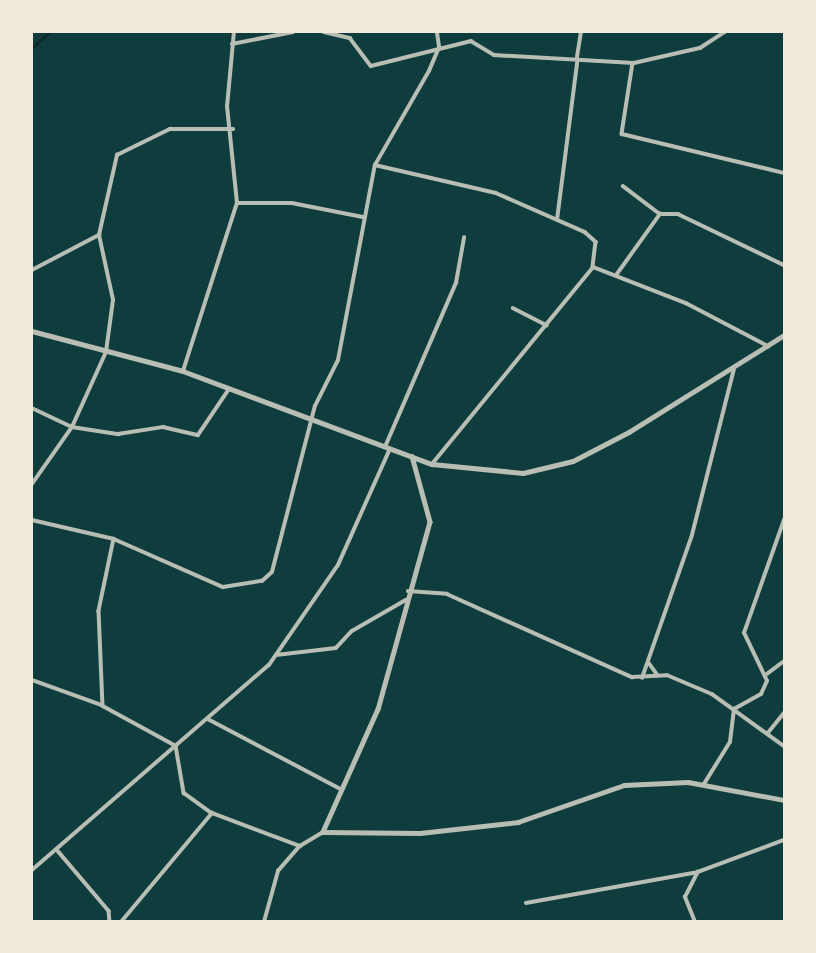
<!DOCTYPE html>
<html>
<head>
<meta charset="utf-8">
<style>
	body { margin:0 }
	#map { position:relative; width:816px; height:953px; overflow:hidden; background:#0f3d3e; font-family:"Nunito Sans",sans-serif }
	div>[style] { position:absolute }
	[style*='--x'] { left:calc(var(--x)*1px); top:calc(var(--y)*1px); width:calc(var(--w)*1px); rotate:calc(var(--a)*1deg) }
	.stream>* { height:2.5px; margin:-1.25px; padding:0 1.25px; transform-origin:1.25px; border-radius:1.25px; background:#0a2a2b }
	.minor>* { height:3.5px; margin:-1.75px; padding:0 1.75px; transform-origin:1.75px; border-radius:1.75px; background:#b8beb3 }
	.tertiary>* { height:4.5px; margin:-2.25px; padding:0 2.25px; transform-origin:2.25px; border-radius:2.25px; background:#b8beb3 }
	span { translate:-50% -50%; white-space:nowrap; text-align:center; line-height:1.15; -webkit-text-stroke:7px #f1e9da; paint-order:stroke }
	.frame { position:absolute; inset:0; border:33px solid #f1e9da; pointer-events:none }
</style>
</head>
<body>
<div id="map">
	<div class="stream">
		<div style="--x:32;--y:48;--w:24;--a:-42"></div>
	</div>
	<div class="minor">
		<div style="--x:324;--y:32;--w:27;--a:13"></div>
		<div style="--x:350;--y:38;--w:35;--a:53"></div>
		<div style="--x:371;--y:66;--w:103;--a:-14"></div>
		<div style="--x:471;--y:41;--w:27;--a:31"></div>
		<div style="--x:494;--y:55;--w:140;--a:3.3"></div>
		<div style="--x:634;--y:63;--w:68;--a:-12.8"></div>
		<div style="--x:700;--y:48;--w:30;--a:-33"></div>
		<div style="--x:232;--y:44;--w:62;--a:-11.1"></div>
		<div style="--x:577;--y:57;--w:25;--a:-81"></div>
		<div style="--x:633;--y:63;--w:72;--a:98.8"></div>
		<div style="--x:622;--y:134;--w:167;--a:13.5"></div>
		<div style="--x:375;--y:165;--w:124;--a:13"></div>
		<div style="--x:496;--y:193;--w:97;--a:23.7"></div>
		<div style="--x:585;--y:232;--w:15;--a:42"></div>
		<div style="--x:596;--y:242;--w:25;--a:97"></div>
		<div style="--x:623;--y:186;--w:46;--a:37.1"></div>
		<div style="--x:237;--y:203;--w:55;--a:0"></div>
		<div style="--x:292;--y:203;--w:72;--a:11.2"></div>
		<div style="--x:557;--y:220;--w:158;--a:-82.7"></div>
		<div style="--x:32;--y:270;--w:76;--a:-27.6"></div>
		<div style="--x:99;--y:235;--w:82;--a:-77.3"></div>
		<div style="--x:117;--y:155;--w:59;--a:-26.1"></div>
		<div style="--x:170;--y:129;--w:63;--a:0"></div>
		<div style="--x:617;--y:274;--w:74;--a:-54.4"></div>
		<div style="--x:660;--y:214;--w:18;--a:0"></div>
		<div style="--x:678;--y:214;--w:118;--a:25.7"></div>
		<div style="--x:513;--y:308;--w:38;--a:27"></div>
		<div style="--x:183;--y:371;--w:176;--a:-72.2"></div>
		<div style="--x:237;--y:203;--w:97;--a:-95.9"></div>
		<div style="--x:227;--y:107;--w:75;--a:-84.7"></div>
		<div style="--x:32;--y:408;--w:44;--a:25.4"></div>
		<div style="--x:72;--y:427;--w:47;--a:8.7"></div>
		<div style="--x:118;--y:434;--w:46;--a:-8.8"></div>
		<div style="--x:163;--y:427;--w:36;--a:13"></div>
		<div style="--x:198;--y:435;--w:55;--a:-56"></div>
		<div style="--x:385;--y:447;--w:179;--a:-66.6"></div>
		<div style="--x:456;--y:283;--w:46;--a:-79.9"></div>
		<div style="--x:432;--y:464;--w:254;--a:-50.7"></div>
		<div style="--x:593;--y:267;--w:100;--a:21.2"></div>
		<div style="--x:686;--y:303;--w:93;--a:27.7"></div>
		<div style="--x:32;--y:484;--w:70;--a:-54.9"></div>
		<div style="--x:72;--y:427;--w:82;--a:-65.6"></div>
		<div style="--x:106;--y:352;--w:52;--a:-82.3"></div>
		<div style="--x:113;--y:300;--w:66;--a:-102.2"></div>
		<div style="--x:32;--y:520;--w:84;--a:13"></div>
		<div style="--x:114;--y:539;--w:119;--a:23.8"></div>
		<div style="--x:223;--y:587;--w:39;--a:-9"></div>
		<div style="--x:262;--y:581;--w:13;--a:-42"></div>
		<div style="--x:272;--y:572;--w:171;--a:-75.5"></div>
		<div style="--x:315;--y:406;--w:51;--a:-63.4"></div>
		<div style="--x:338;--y:360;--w:198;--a:-79.3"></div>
		<div style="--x:375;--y:165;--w:108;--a:-60.1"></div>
		<div style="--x:429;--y:71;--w:26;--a:-67"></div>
		<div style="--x:439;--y:47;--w:15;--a:-98"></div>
		<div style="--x:114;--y:539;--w:74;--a:101.8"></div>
		<div style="--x:99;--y:611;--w:95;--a:87.6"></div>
		<div style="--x:103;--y:706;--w:83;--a:28.7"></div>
		<div style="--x:176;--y:746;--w:48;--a:80.3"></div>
		<div style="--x:184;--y:793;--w:34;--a:36"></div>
		<div style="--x:212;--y:813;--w:94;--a:20.6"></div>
		<div style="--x:408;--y:591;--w:39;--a:4"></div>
		<div style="--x:447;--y:594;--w:203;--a:24.2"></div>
		<div style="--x:632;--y:677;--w:35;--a:-3"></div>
		<div style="--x:667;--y:675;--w:49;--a:22.9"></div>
		<div style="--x:712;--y:694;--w:89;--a:35.8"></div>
		<div style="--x:276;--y:655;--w:60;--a:-6.7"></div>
		<div style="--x:336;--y:648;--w:23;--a:-47"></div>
		<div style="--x:352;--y:631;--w:62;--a:-29.9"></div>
		<div style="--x:649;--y:663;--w:14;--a:54"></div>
		<div style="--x:767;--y:674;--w:21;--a:-37"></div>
		<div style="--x:642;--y:678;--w:151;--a:-70.7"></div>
		<div style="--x:692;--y:535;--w:171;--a:-75.8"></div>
		<div style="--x:32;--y:680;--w:74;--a:19.7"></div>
		<div style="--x:208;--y:719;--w:148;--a:27.8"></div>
		<div style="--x:767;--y:734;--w:27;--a:-51"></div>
		<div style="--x:704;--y:784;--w:49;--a:-58.2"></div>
		<div style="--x:730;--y:742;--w:33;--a:-83"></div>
		<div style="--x:734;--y:709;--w:31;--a:-29"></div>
		<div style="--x:761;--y:694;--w:14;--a:-65"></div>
		<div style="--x:767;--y:681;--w:53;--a:-115.6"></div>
		<div style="--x:744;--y:633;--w:120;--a:-70.5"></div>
		<div style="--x:58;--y:851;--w:79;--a:49.6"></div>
		<div style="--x:109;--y:911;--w:11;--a:85"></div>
		<div style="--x:32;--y:870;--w:313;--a:-40.9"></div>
		<div style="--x:269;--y:665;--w:121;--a:-55.4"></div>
		<div style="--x:338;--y:565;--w:127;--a:-65.9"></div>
		<div style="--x:526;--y:903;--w:175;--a:-10.2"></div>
		<div style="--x:121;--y:922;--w:142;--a:-50.1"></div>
		<div style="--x:264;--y:922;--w:53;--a:-74.6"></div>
		<div style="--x:278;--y:871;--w:33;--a:-49"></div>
		<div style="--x:300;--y:846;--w:27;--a:-31"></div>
		<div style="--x:695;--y:922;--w:27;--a:-112"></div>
		<div style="--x:685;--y:897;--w:28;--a:-63"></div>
		<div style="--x:698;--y:872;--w:92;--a:-20.4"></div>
	</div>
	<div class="tertiary">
		<div style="--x:32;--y:331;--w:156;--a:14.8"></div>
		<div style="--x:183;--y:371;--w:266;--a:20.5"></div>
		<div style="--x:432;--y:464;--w:91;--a:5.6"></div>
		<div style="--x:523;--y:473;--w:51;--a:-13.5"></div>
		<div style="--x:573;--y:461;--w:63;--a:-27.4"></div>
		<div style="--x:629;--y:432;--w:183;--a:-32"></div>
		<div style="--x:412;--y:456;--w:68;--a:74.7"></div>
		<div style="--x:430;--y:522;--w:194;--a:105.5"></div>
		<div style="--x:378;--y:709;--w:135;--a:114.1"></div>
		<div style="--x:323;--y:832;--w:97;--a:0.6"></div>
		<div style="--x:420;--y:833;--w:99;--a:-6.4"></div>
		<div style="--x:518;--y:822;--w:112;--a:-19.2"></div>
		<div style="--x:624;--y:785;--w:64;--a:-2.7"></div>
		<div style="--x:688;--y:782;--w:98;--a:10.6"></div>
	</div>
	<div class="frame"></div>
</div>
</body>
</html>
